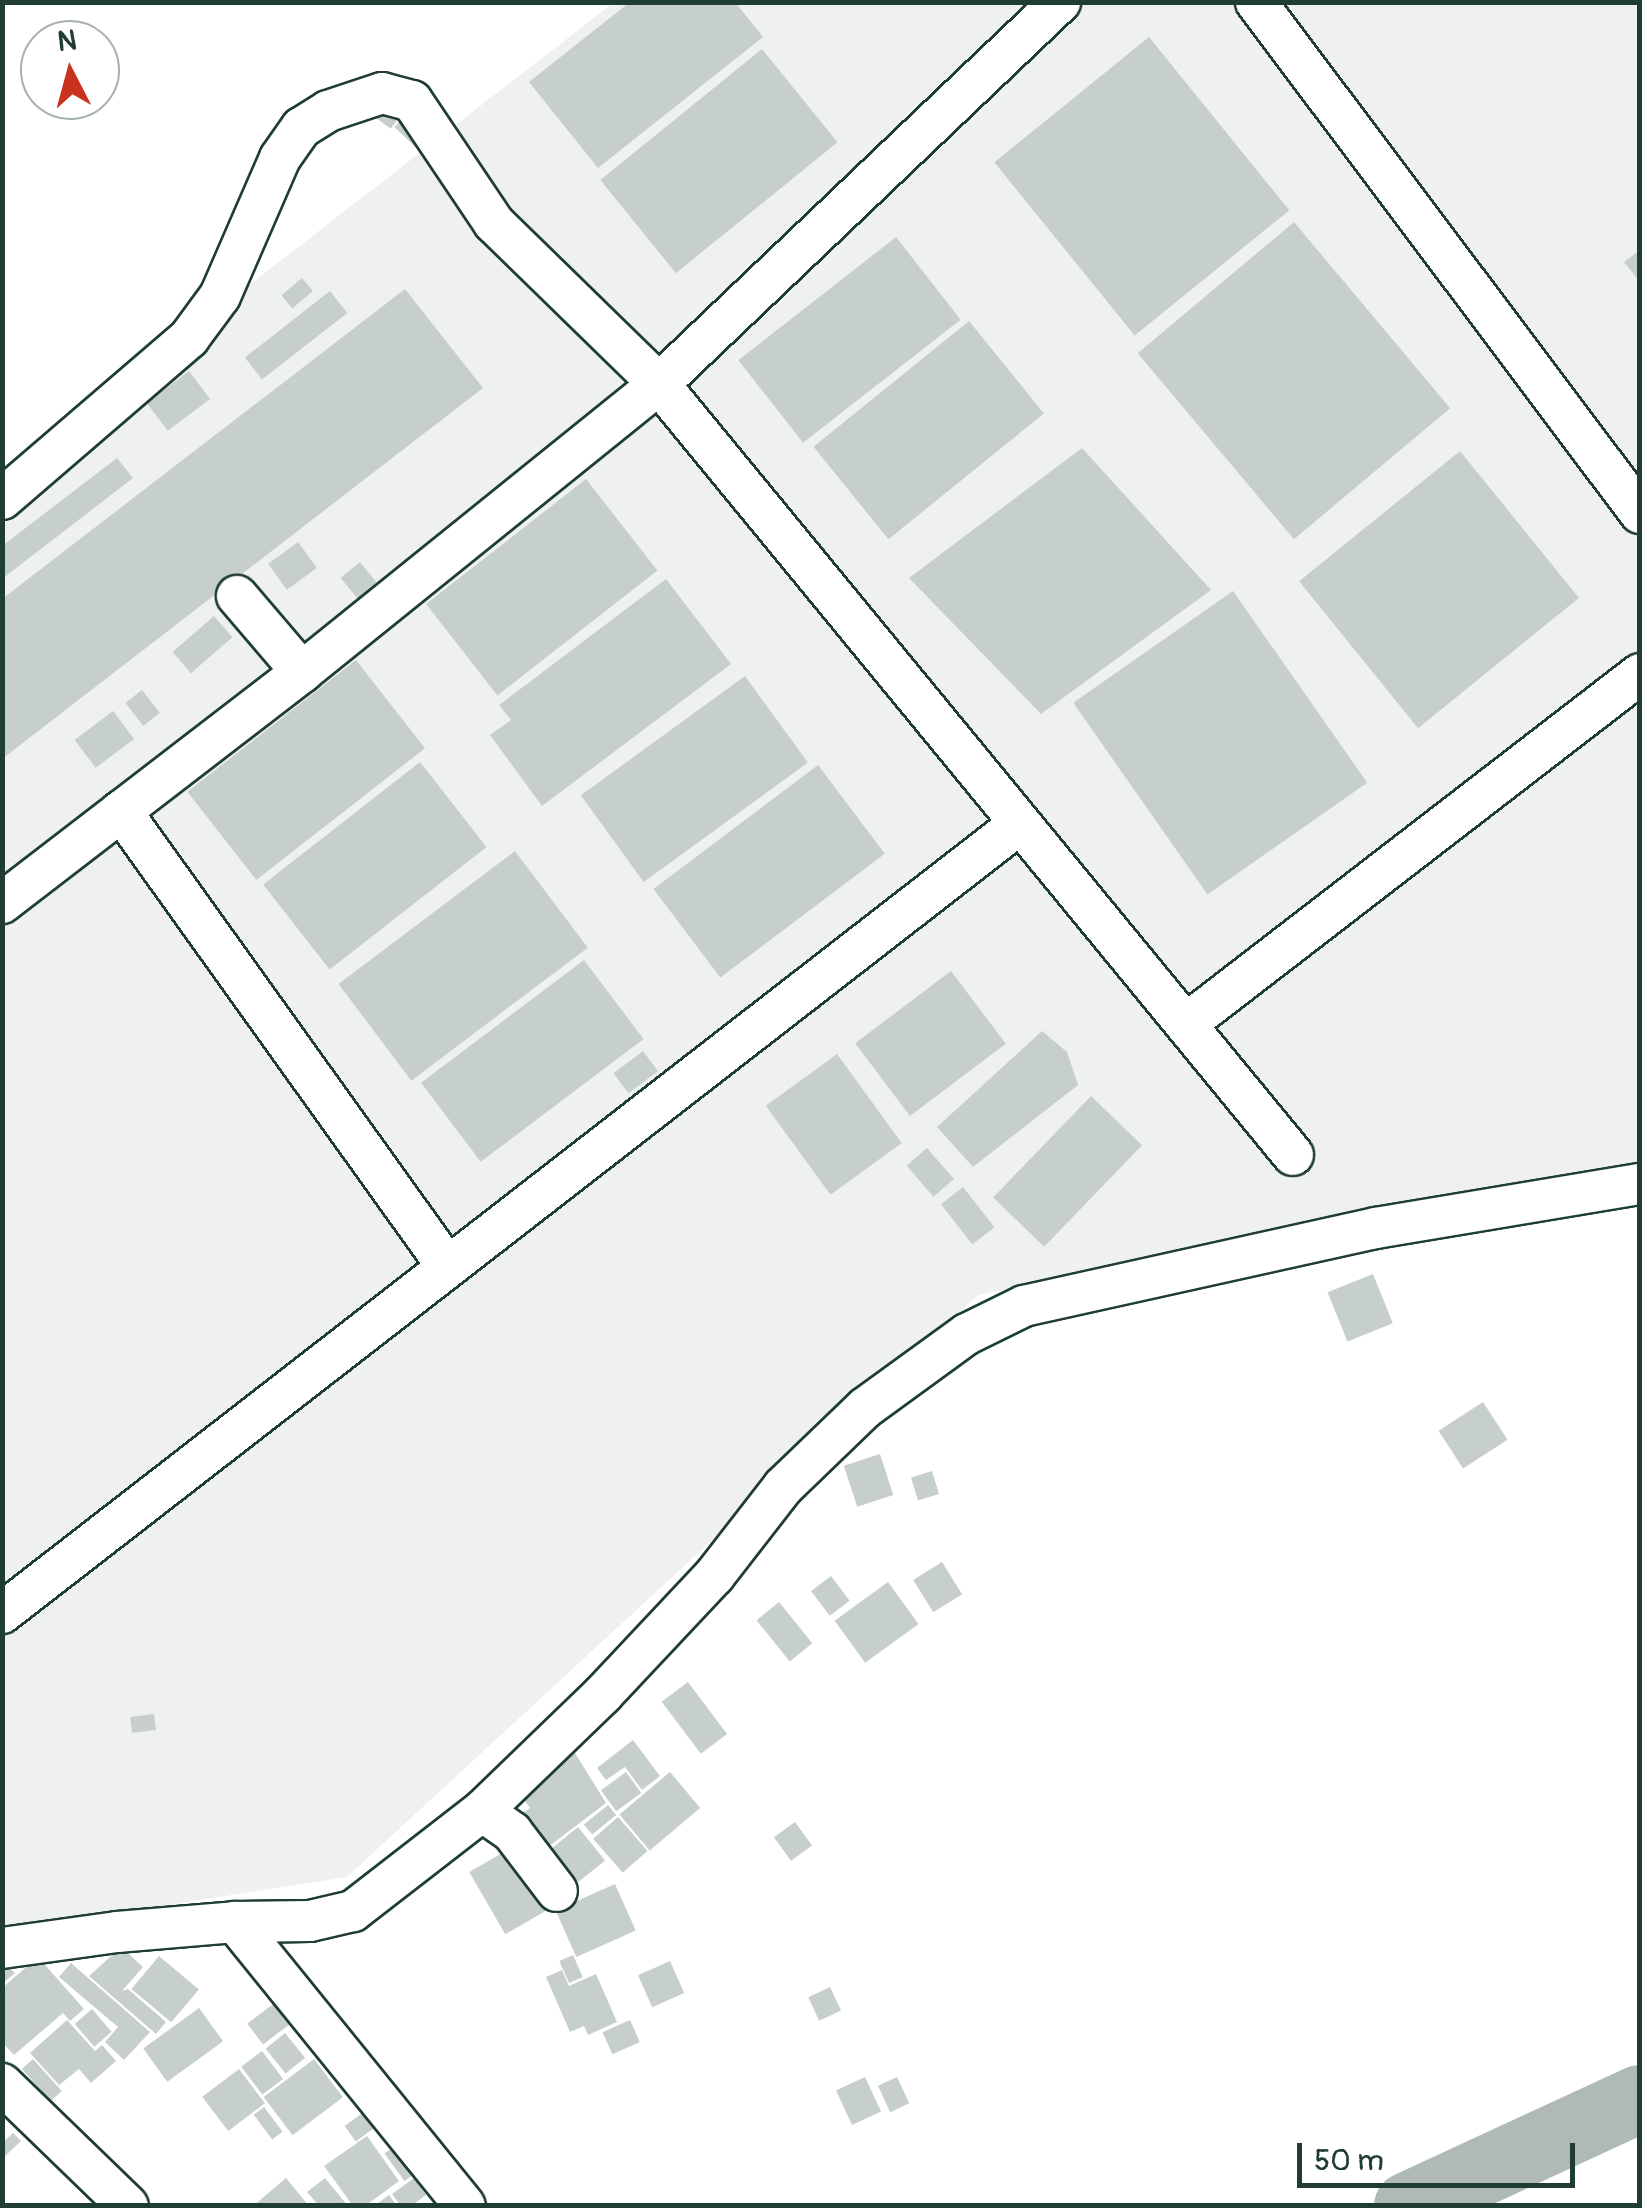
<!DOCTYPE html>
<html>
<head>
<meta charset="utf-8">
<style>
	body { margin:0 }
	#map { position:relative; width:1642px; height:2208px; overflow:hidden; background:#fff; font-family:Pangolin,sans-serif }
	div>[style] { position:absolute }
	[style*='--x'] { left:calc(var(--x)*1px); top:calc(var(--y)*1px); width:calc(var(--w)*1px); rotate:calc(var(--a)*1deg) }
	.built>* { inset:0; background:#eef1f0 }
	.river>* { height:68px; margin:-34px; padding:0 34px; transform-origin:34px; border-radius:34px; background:#afbab7 }
	.building>* { inset:0; background:#c7cfcc; transform-origin:0 0 }
	.roads { filter:drop-shadow(2px 0 #1f3d34) drop-shadow(-2px 0 #1f3d34) drop-shadow(0 2px #1f3d34) drop-shadow(0 -2px #1f3d34) }
	.minor>* { height:40px; margin:-20px; padding:0 20px; transform-origin:20px; border-radius:20px; background:#fff }
	span { translate:-50% -50%; white-space:nowrap; text-align:center; line-height:1.15; -webkit-text-stroke:10px #fff; paint-order:stroke }
	.frame { position:absolute; inset:0; border:5px solid #1f3d34; pointer-events:none }
	.north { position:absolute; left:20px; top:20px; width:100px; height:100px; box-sizing:border-box; background:#fff; border:2px solid #a5b1ae; border-radius:50%; rotate:354deg; font-size:28px; font-weight:700; line-height:40px; text-align:center; color:#1f3d34 }
	.north::after { content:''; display:block; margin:auto; width:35px; height:45px; background:#c8321e; clip-path:polygon(50% 0,100% 100%,50% 72%,0 100%) }
	.scale { position:absolute; left:1297px; top:2143px; width:278px; height:45px; box-sizing:border-box; border:5px solid #1f3d34; border-top:0; padding-left:12px; font-size:30px; line-height:35px; white-space:nowrap; color:#1f3d34; -webkit-text-stroke:8px #fff; paint-order:stroke }
</style>
</head>
<body>
<div id="map">
	<div class="built">
		<div style="clip-path:polygon(613px 3px,1639px 3px,1639px 1164px,978px 1295px,347px 1877px,3px 1931px,3px 476px)"></div>
	</div>
	<div class="river">
		<div style="--x:1408;--y:2206;--w:255;--a:-24.8"></div>
	</div>
	<div class="building">
		<div style="clip-path:polygon(630px 2px,735px 2px,763px 37px,598px 168px,529px 82px)"></div>
		<div style="left:1149px;top:37px;width:223px;height:199px;rotate:51deg"></div>
		<div style="left:762px;top:49px;width:120px;height:208px;rotate:51deg"></div>
		<div style="left:383px;top:107px;width:19px;height:13px;rotate:36deg"></div>
		<div style="left:407px;top:114px;width:32px;height:18px;rotate:44deg"></div>
		<div style="left:1294px;top:222px;width:243px;height:204px;rotate:50deg"></div>
		<div style="left:896px;top:237px;width:105px;height:200px;rotate:52deg"></div>
		<div style="clip-path:polygon(1640px 250px,1640px 282px,1624px 262px)"></div>
		<div style="left:302px;top:278px;width:17px;height:27px;rotate:50deg"></div>
		<div style="clip-path:polygon(405px 289px,483px 388px,2px 759px,2px 599px)"></div>
		<div style="left:330px;top:291px;width:28px;height:108px;rotate:52deg"></div>
		<div style="left:969px;top:321px;width:119px;height:200px;rotate:51deg"></div>
		<div style="left:189px;top:371px;width:35px;height:53px;rotate:53deg"></div>
		<div style="clip-path:polygon(1082px 448px,1211px 590px,1041px 714px,909px 578px)"></div>
		<div style="left:1460px;top:451px;width:189px;height:207px;rotate:51deg"></div>
		<div style="clip-path:polygon(117px 458px,133px 478px,2px 579px,2px 546px)"></div>
		<div style="left:586px;top:479px;width:116px;height:203px;rotate:52deg"></div>
		<div style="left:298px;top:542px;width:32px;height:37px;rotate:54deg"></div>
		<div style="left:360px;top:562px;width:32px;height:25px;rotate:51deg"></div>
		<div style="clip-path:polygon(666px 579px,731px 664px,542px 806px,490px 735px,511px 720px,499px 705px)"></div>
		<div style="left:1233px;top:591px;width:234px;height:195px;rotate:55deg"></div>
		<div style="left:214px;top:616px;width:28px;height:55px;rotate:49deg"></div>
		<div style="left:356px;top:660px;width:112px;height:214px;rotate:52deg"></div>
		<div style="left:745px;top:676px;width:107px;height:203px;rotate:54deg"></div>
		<div style="left:142px;top:690px;width:29px;height:21px;rotate:52deg"></div>
		<div style="left:113px;top:711px;width:35px;height:48px;rotate:53deg"></div>
		<div style="left:420px;top:762px;width:108px;height:199px;rotate:52deg"></div>
		<div style="left:818px;top:765px;width:111px;height:206px;rotate:53deg"></div>
		<div style="left:515px;top:851px;width:121px;height:221px;rotate:53deg"></div>
		<div style="left:584px;top:960px;width:99px;height:204px;rotate:53deg"></div>
		<div style="left:951px;top:971px;width:91px;height:120px;rotate:53deg"></div>
		<div style="clip-path:polygon(1042px 1031px,1067px 1052px,1078px 1085px,973px 1167px,937px 1127px)"></div>
		<div style="left:643px;top:1051px;width:25px;height:37px;rotate:53deg"></div>
		<div style="left:837px;top:1054px;width:110px;height:88px;rotate:54deg"></div>
		<div style="left:1091px;top:1096px;width:71px;height:141px;rotate:44deg"></div>
		<div style="left:927px;top:1148px;width:41px;height:27px;rotate:49deg"></div>
		<div style="left:963px;top:1187px;width:51px;height:28px;rotate:52deg"></div>
		<div style="left:1373px;top:1274px;width:53px;height:49px;rotate:68deg"></div>
		<div style="left:1483px;top:1402px;width:45px;height:53px;rotate:57deg"></div>
		<div style="left:880px;top:1454px;width:43px;height:38px;rotate:72deg"></div>
		<div style="left:932px;top:1471px;width:24px;height:22px;rotate:73deg"></div>
		<div style="left:942px;top:1562px;width:38px;height:34px;rotate:58deg"></div>
		<div style="left:831px;top:1576px;width:31px;height:25px;rotate:53deg"></div>
		<div style="left:888px;top:1582px;width:52px;height:66px;rotate:54deg"></div>
		<div style="left:779px;top:1602px;width:53px;height:29px;rotate:51deg"></div>
		<div style="left:688px;top:1682px;width:65px;height:33px;rotate:53deg"></div>
		<div style="left:154px;top:1714px;width:16px;height:24px;rotate:83deg"></div>
		<div style="clip-path:polygon(633px 1740px,660px 1776px,642px 1790px,625px 1767px,606px 1780px,597px 1768px)"></div>
		<div style="clip-path:polygon(575px 1753px,606px 1803px,539px 1854px,513px 1820px,530px 1808px,520px 1794px)"></div>
		<div style="left:626px;top:1772px;width:26px;height:31px;rotate:54deg"></div>
		<div style="left:670px;top:1772px;width:47px;height:66px;rotate:50deg"></div>
		<div style="left:608px;top:1805px;width:13px;height:31px;rotate:51deg"></div>
		<div style="left:618px;top:1817px;width:45px;height:33px;rotate:49deg"></div>
		<div style="left:795px;top:1822px;width:29px;height:26px;rotate:54deg"></div>
		<div style="left:578px;top:1827px;width:43px;height:34px;rotate:51deg"></div>
		<div style="left:516px;top:1845px;width:72px;height:54px;rotate:60deg"></div>
		<div style="left:615px;top:1884px;width:51px;height:65px;rotate:66deg"></div>
		<div style="clip-path:polygon(121px 1947px,143px 1967px,122px 1991px,128px 1989px,166px 2022px,156px 2034px,89px 1976px)"></div>
		<div style="left:573px;top:1955px;width:24px;height:15px;rotate:66deg"></div>
		<div style="left:159px;top:1956px;width:52px;height:43px;rotate:40deg"></div>
		<div style="clip-path:polygon(38px 1957px,84px 2009px,70px 2021px,63px 2013px,14px 2055px,2px 2042px,2px 1988px)"></div>
		<div style="clip-path:polygon(2px 1960px,15px 1973px,2px 1984px)"></div>
		<div style="left:670px;top:1961px;width:35px;height:35px;rotate:66deg"></div>
		<div style="clip-path:polygon(71px 1963px,150px 2032px,124px 2060px,105px 2042px,118px 2027px,59px 1977px)"></div>
		<div style="clip-path:polygon(562px 1970px,569px 1986px,596px 1974px,617px 2022px,588px 2035px,584px 2026px,570px 2032px,546px 1977px)"></div>
		<div style="left:830px;top:1987px;width:26px;height:24px;rotate:65deg"></div>
		<div style="left:280px;top:1999px;width:26px;height:41px;rotate:53deg"></div>
		<div style="left:199px;top:2008px;width:41px;height:69px;rotate:54deg"></div>
		<div style="left:92px;top:2009px;width:30px;height:23px;rotate:49deg"></div>
		<div style="clip-path:polygon(67px 2020px,95px 2051px,102px 2045px,116px 2061px,91px 2083px,79px 2069px,59px 2085px,30px 2053px)"></div>
		<div style="left:630px;top:2020px;width:24px;height:30px;rotate:66deg"></div>
		<div style="left:285px;top:2033px;width:32px;height:25px;rotate:51deg"></div>
		<div style="left:262px;top:2051px;width:35px;height:26px;rotate:53deg"></div>
		<div style="left:33px;top:2059px;width:43px;height:15px;rotate:48deg"></div>
		<div style="left:314px;top:2059px;width:48px;height:63px;rotate:53deg"></div>
		<div style="left:239px;top:2069px;width:43px;height:46px;rotate:53deg"></div>
		<div style="left:865px;top:2077px;width:38px;height:32px;rotate:65deg"></div>
		<div style="left:897px;top:2077px;width:29px;height:21px;rotate:65deg"></div>
		<div style="left:264px;top:2107px;width:31px;height:13px;rotate:53deg"></div>
		<div style="left:364px;top:2112px;width:19px;height:24px;rotate:54deg"></div>
		<div style="clip-path:polygon(13px 2133px,21px 2141px,2px 2159px,2px 2143px)"></div>
		<div style="clip-path:polygon(367px 2136px,399px 2181px,365px 2206px,353px 2206px,324px 2166px)"></div>
		<div style="left:399px;top:2143px;width:34px;height:18px;rotate:54deg"></div>
		<div style="clip-path:polygon(286px 2178px,309px 2206px,253px 2206px)"></div>
		<div style="clip-path:polygon(325px 2178px,348px 2206px,319px 2206px,307px 2192px)"></div>
		<div style="clip-path:polygon(414px 2178px,426px 2195px,411px 2206px,401px 2206px,392px 2194px)"></div>
		<div style="clip-path:polygon(389px 2195px,397px 2206px,374px 2206px)"></div>
	</div>
	<div class="roads">
		<div class="minor">
			<div style="--x:1256;--y:2;--w:639;--a:53.08"></div>
			<div style="--x:2;--y:499;--w:247;--a:-40.7"></div>
			<div style="--x:189;--y:338;--w:52;--a:-53.6"></div>
			<div style="--x:220;--y:296;--w:150;--a:-66.5"></div>
			<div style="--x:280;--y:158;--w:37;--a:-55"></div>
			<div style="--x:301;--y:128;--w:32;--a:-32"></div>
			<div style="--x:328;--y:111;--w:57;--a:-18.4"></div>
			<div style="--x:382;--y:93;--w:31;--a:15"></div>
			<div style="--x:412;--y:101;--w:147;--a:56.1"></div>
			<div style="--x:494;--y:223;--w:231;--a:44.3"></div>
			<div style="--x:659;--y:384;--w:998;--a:50.57"></div>
			<div style="--x:237;--y:596;--w:100;--a:49.5"></div>
			<div style="--x:121;--y:811;--w:560;--a:54.38"></div>
			<div style="--x:2;--y:903;--w:379;--a:-37.6"></div>
			<div style="--x:302;--y:672;--w:459;--a:-38.9"></div>
			<div style="--x:659;--y:384;--w:554;--a:-43.61"></div>
			<div style="--x:1186;--y:1024;--w:573;--a:-37.63"></div>
			<div style="--x:2;--y:1613;--w:1286;--a:-37.8"></div>
			<div style="--x:482;--y:1811;--w:37;--a:35"></div>
			<div style="--x:512;--y:1832;--w:74;--a:52.7"></div>
			<div style="--x:235;--y:1922;--w:365;--a:51"></div>
			<div style="--x:2;--y:1948;--w:116;--a:-7.9"></div>
			<div style="--x:117;--y:1932;--w:118;--a:-4.8"></div>
			<div style="--x:235;--y:1922;--w:75;--a:-0.8"></div>
			<div style="--x:310;--y:1921;--w:44;--a:-13.1"></div>
			<div style="--x:353;--y:1911;--w:163;--a:-37.8"></div>
			<div style="--x:482;--y:1811;--w:168;--a:-44"></div>
			<div style="--x:603;--y:1694;--w:162;--a:-46.8"></div>
			<div style="--x:714;--y:1576;--w:113;--a:-52.2"></div>
			<div style="--x:783;--y:1487;--w:114;--a:-43.9"></div>
			<div style="--x:865;--y:1408;--w:126;--a:-36"></div>
			<div style="--x:967;--y:1334;--w:64;--a:-26.2"></div>
			<div style="--x:1024;--y:1306;--w:361;--a:-12.5"></div>
			<div style="--x:1376;--y:1228;--w:268;--a:-9.5"></div>
			<div style="--x:2;--y:2084;--w:175;--a:44.1"></div>
		</div>
	</div>
	<div class="frame"></div>
	<div class="north">N</div>
	<div class="scale">50 m</div>
</div>
</body>
</html>
